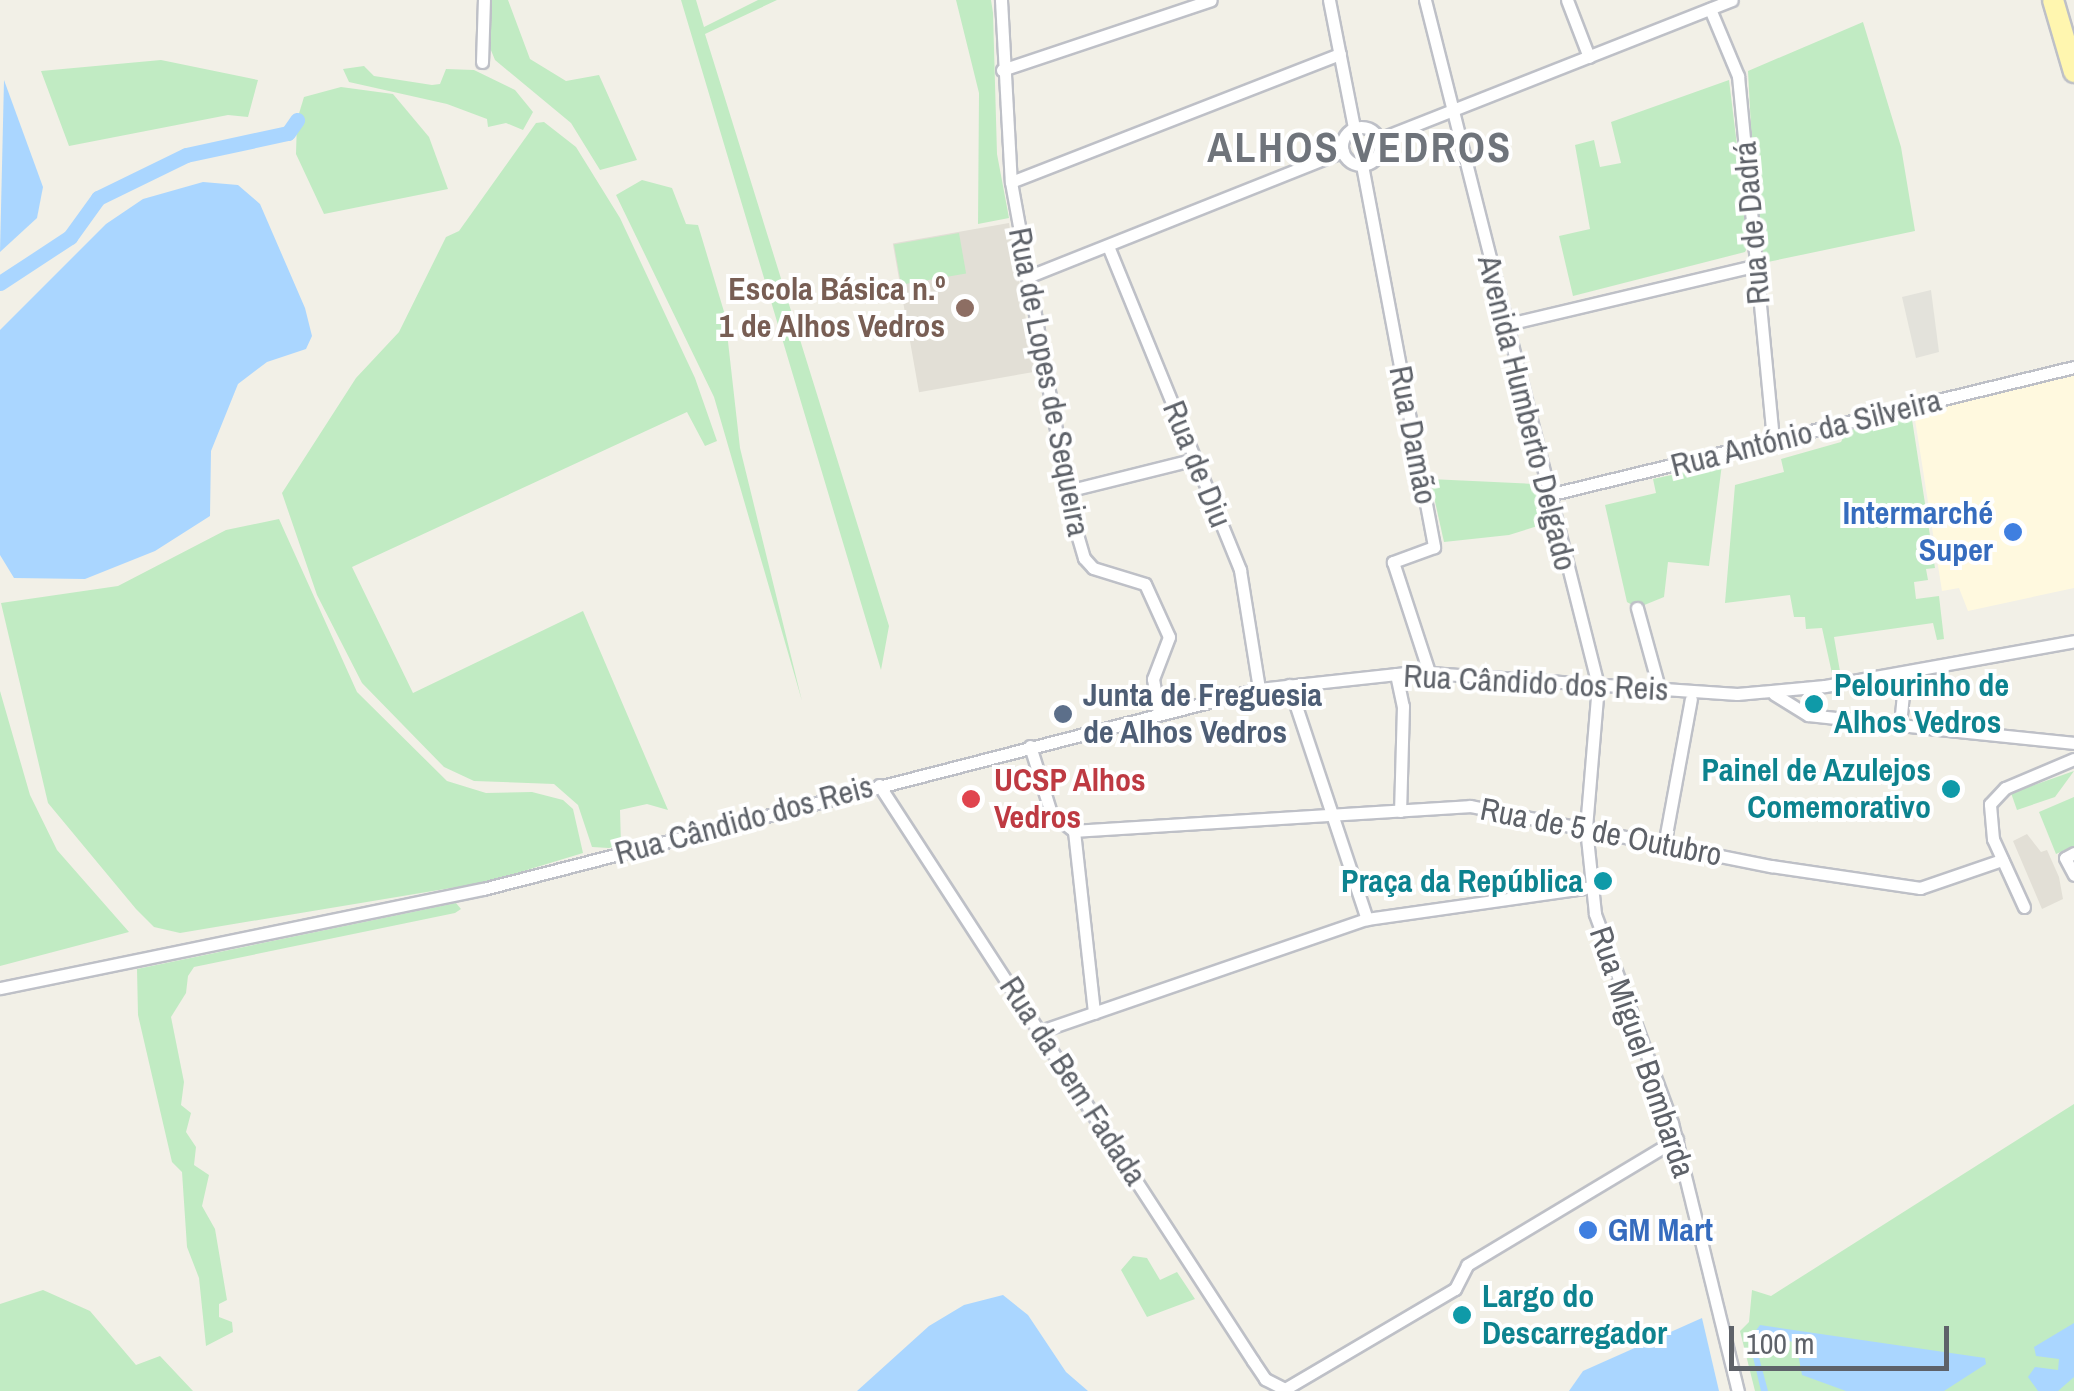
<!DOCTYPE html>
<html>
<head>
<meta charset="utf-8">
<style>
	body { margin:0 }
	#map { position:relative; width:2074px; height:1391px; overflow:hidden; background:#f2f0e7; font-family:"Archivo Narrow",sans-serif }
	div>[style] { position:absolute }
	[style*='--x'] { left:calc(var(--x)*1px); top:calc(var(--y)*1px); width:calc(var(--w)*1px); rotate:calc(var(--a)*1deg) }
	.commercial>* { inset:0; background:#fff9df }
	.industrial>* { inset:0; background:#e3e2db }
	.education>* { inset:0; background:#e2dfd6; transform-origin:0 0 }
	.green>* { inset:0; background:#c1ebc3; transform-origin:0 0 }
	.water>* { inset:0; background:#aad6ff }
	.canal>* { height:15px; margin:-7.5px; padding:0 7.5px; transform-origin:7.5px; border-radius:7.5px; background:#aad6ff }
	.roads { filter:drop-shadow(2px 0 #bec0c7) drop-shadow(-2px 0 #bec0c7) drop-shadow(0 2px #bec0c7) drop-shadow(0 -2px #bec0c7) }
	.street>* { height:11px; margin:-5.5px; padding:0 5.5px; transform-origin:5.5px; border-radius:5.5px; background:#fff }
	.street>.ring { margin:-5.5px; padding:0; box-sizing:content-box; background:none; border:11px solid #fff; border-radius:50% }
	.primary>* { height:20px; margin:-10px; padding:0 10px; transform-origin:10px; border-radius:10px; background:#fff6af }
	.dots>* { width:28px; height:28px; translate:-50% -50%; box-sizing:border-box; border:5px solid #fff; border-radius:50% }
	span { translate:-50% -50%; white-space:nowrap; text-align:center; line-height:1.15; -webkit-text-stroke:8px #fff; paint-order:stroke }
	.street-label { font-size:32px; color:#5e6269 }
	.education-label { font-size:32px; color:#785e54; font-weight:700 }
	.right { translate:-100% -50%; text-align:right }
	.shop-label { font-size:32px; color:#366cbe; font-weight:700 }
	.left { translate:0 -50%; text-align:left }
	.culture-label { font-size:32px; color:#0d838f; font-weight:700 }
	.service-label { font-size:32px; color:#4e5e75; font-weight:700 }
	.health-label { font-size:32px; color:#be3a42; font-weight:700 }
	.district-label { font-size:42px; color:#6f747b; font-weight:700; letter-spacing:2.5px }
	.scale { position:absolute; left:1729px; top:1326px; width:220px; height:45px; box-sizing:border-box; border:5px solid #5e6269; border-top:0; padding-left:12px; font-size:30px; line-height:35px; white-space:nowrap; color:#5e6269; -webkit-text-stroke:8px #fff; paint-order:stroke }
</style>
</head>
<body>
<div id="map">
	<div class="commercial">
		<div style="clip-path:polygon(2074px 373px,2074px 588px,1968px 611px,1959px 588px,1942px 591px,1914px 413px)"></div>
	</div>
	<div class="industrial">
		<div style="clip-path:polygon(1931px 290px,1939px 352px,1916px 358px,1902px 297px)"></div>
	</div>
	<div class="education">
		<div style="left:1009px;top:223px;width:151px;height:118px;rotate:80deg"></div>
		<div style="clip-path:polygon(2027px 834px,2041px 852px,2047px 850px,2059px 877px,2063px 899px,2042px 909px,2013px 841px)"></div>
	</div>
	<div class="green">
		<div style="clip-path:polygon(487px 0,508px 0,530px 59px,566px 81px,599px 75px,637px 160px,600px 170px,571px 123px,495px 60px,488px 43px)"></div>
		<div style="clip-path:polygon(681px 0,696px 0,704px 27px,758px 0,777px 0,705px 34px,889px 626px,881px 670px)"></div>
		<div style="clip-path:polygon(956px 0,991px 0,993px 13px,997px 154px,1009px 218px,978px 224px,979px 93px)"></div>
		<div style="clip-path:polygon(1863px 22px,1901px 147px,1915px 231px,1763px 263px,1754px 182px,1762px 177px,1753px 165px,1748px 71px)"></div>
		<div style="clip-path:polygon(161px 60px,258px 80px,248px 117px,228px 115px,69px 146px,41px 71px)"></div>
		<div style="clip-path:polygon(364px 66px,374px 76px,432px 85px,440px 84px,446px 69px,474px 70px,515px 90px,533px 112px,523px 130px,506px 123px,488px 127px,487px 119px,447px 104px,349px 82px,343px 69px)"></div>
		<div style="clip-path:polygon(1729px 80px,1749px 244px,1745px 252px,1573px 296px,1559px 236px,1590px 229px,1575px 145px,1594px 140px,1600px 167px,1621px 163px,1611px 122px)"></div>
		<div style="clip-path:polygon(341px 87px,393px 94px,429px 137px,448px 189px,324px 214px,296px 154px,297px 120px,304px 97px)"></div>
		<div style="clip-path:polygon(544px 122px,576px 147px,620px 218px,695px 378px,717px 441px,705px 446px,687px 412px,352px 567px,413px 693px,583px 611px,668px 810px,647px 804px,620px 810px,621px 845px,609px 848px,592px 847px,578px 805px,554px 784px,474px 781px,444px 767px,362px 683px,317px 595px,282px 493px,356px 378px,399px 332px,446px 237px,459px 231px,536px 123px)"></div>
		<div style="clip-path:polygon(642px 180px,672px 188px,686px 224px,698px 225px,725px 315px,740px 448px,802px 701px,714px 397px,616px 195px)"></div>
		<div style="left:959px;top:233px;width:41px;height:66px;rotate:80deg"></div>
		<div style="clip-path:polygon(1911px 413px,1935px 568px,1926px 569px,1928px 580px,1914px 582px,1916px 599px,1939px 596px,1944px 639px,1937px 640px,1933px 623px,1834px 637px,1841px 677px,1833px 678px,1822px 628px,1806px 629px,1805px 617px,1794px 617px,1790px 595px,1725px 603px,1735px 485px,1784px 472px,1781px 459px,1841px 442px,1848px 428px)"></div>
		<div style="clip-path:polygon(1722px 464px,1709px 566px,1668px 562px,1664px 597px,1637px 608px,1627px 602px,1605px 505px,1656px 493px,1653px 479px)"></div>
		<div style="clip-path:polygon(1430px 479px,1534px 484px,1544px 524px,1509px 535px,1444px 542px)"></div>
		<div style="clip-path:polygon(279px 519px,357px 692px,447px 781px,486px 793px,532px 792px,563px 800px,573px 809px,583px 853px,487px 882px,180px 933px,154px 927px,136px 909px,48px 803px,1px 603px,118px 586px,226px 530px)"></div>
		<div style="clip-path:polygon(0 691px,30px 795px,57px 850px,129px 932px,0 966px)"></div>
		<div style="clip-path:polygon(2074px 771px,2055px 797px,2017px 810px,2011px 793px)"></div>
		<div style="clip-path:polygon(2074px 797px,2074px 846px,2056px 854px,2039px 812px)"></div>
		<div style="clip-path:polygon(456px 903px,461px 909px,455px 913px,194px 967px,188px 976px,186px 993px,171px 1017px,184px 1082px,181px 1105px,191px 1113px,186px 1132px,196px 1147px,194px 1165px,209px 1175px,202px 1206px,215px 1229px,227px 1300px,219px 1304px,219px 1317px,232px 1322px,233px 1332px,206px 1346px,199px 1278px,187px 1247px,182px 1172px,172px 1162px,138px 1015px,137px 969px)"></div>
		<div style="clip-path:polygon(2074px 1104px,2074px 1391px,1755px 1391px,1740px 1331px,1749px 1322px,1752px 1290px,1771px 1296px)"></div>
		<div style="clip-path:polygon(1133px 1256px,1147px 1258px,1160px 1280px,1177px 1272px,1195px 1299px,1147px 1317px,1121px 1270px)"></div>
		<div style="clip-path:polygon(43px 1290px,90px 1311px,136px 1365px,160px 1356px,193px 1391px,0 1391px,0 1304px)"></div>
	</div>
	<div class="water">
		<div style="clip-path:polygon(4px 80px,43px 187px,37px 218px,0 252px)"></div>
		<div style="clip-path:polygon(203px 182px,238px 185px,260px 204px,305px 308px,312px 336px,306px 349px,267px 362px,238px 384px,211px 451px,210px 516px,155px 551px,85px 579px,14px 578px,0 555px,0 330px,106px 224px,143px 199px)"></div>
		<div style="clip-path:polygon(1003px 1295px,1028px 1315px,1066px 1372px,1088px 1391px,857px 1391px,929px 1326px,964px 1305px)"></div>
		<div style="clip-path:polygon(1702px 1318px,1719px 1391px,1569px 1391px,1583px 1371px)"></div>
		<div style="clip-path:polygon(2074px 1323px,2074px 1377px,2058px 1391px,2038px 1391px,2028px 1377px,2035px 1367px,2058px 1370px,2059px 1359px,2036px 1356px,2034px 1347px)"></div>
		<div style="clip-path:polygon(1760px 1325px,1985px 1358px,1986px 1364px,1944px 1391px,1846px 1391px,1802px 1375px,1796px 1343px,1764px 1333px,1755px 1342px,1768px 1391px,1761px 1391px,1749px 1340px)"></div>
	</div>
	<div class="canal">
		<div style="--x:0;--y:283;--w:84;--a:-33.3"></div>
		<div style="--x:70;--y:237;--w:48;--a:-54.3"></div>
		<div style="--x:98;--y:198;--w:98;--a:-26"></div>
		<div style="--x:186;--y:155;--w:104;--a:-12.2"></div>
		<div style="--x:288;--y:133;--w:16;--a:-55"></div>
	</div>
	<div class="roads">
		<div class="street">
			<div style="--x:1001;--y:0;--w:182;--a:86.9"></div>
			<div style="--x:1011;--y:182;--w:341;--a:79.7"></div>
			<div style="--x:1072;--y:517;--w:43;--a:73.7"></div>
			<div style="--x:1084;--y:558;--w:13;--a:48"></div>
			<div style="--x:1093;--y:568;--w:54;--a:17.1"></div>
			<div style="--x:1145;--y:584;--w:58;--a:65.6"></div>
			<div style="--x:1169;--y:637;--w:45;--a:110.9"></div>
			<div style="--x:1153;--y:679;--w:34;--a:80"></div>
			<div style="--x:1329;--y:0;--w:130;--a:78.9"></div>
			<div style="--x:1425;--y:0;--w:707;--a:75.83"></div>
			<div style="--x:1598;--y:685;--w:144;--a:94.8"></div>
			<div style="--x:1586;--y:828;--w:86;--a:84"></div>
			<div style="--x:1595;--y:914;--w:223;--a:69.8"></div>
			<div style="--x:1672;--y:1123;--w:276;--a:76.2"></div>
			<div style="--x:1567;--y:0;--w:61;--a:68.9"></div>
			<div style="--x:1710;--y:9;--w:73;--a:67.3"></div>
			<div style="--x:1738;--y:76;--w:368;--a:84.5"></div>
			<div style="--x:482;--y:62;--w:62;--a:-88.2"></div>
			<div style="--x:1002;--y:70;--w:220;--a:-18.5"></div>
			<div class="ring" style="left:1342px;top:127px;width:27px;height:27px"></div>
			<div style="--x:1379;--y:139;--w:379;--a:-21.5"></div>
			<div style="--x:1362;--y:165;--w:389;--a:79.3"></div>
			<div style="--x:1434;--y:547;--w:44;--a:159.9"></div>
			<div style="--x:1393;--y:562;--w:116;--a:71.9"></div>
			<div style="--x:1011;--y:182;--w:353;--a:-21.3"></div>
			<div style="--x:1108;--y:246;--w:350;--a:67.8"></div>
			<div style="--x:1240;--y:570;--w:121;--a:80.9"></div>
			<div style="--x:1027;--y:277;--w:340;--a:-21.7"></div>
			<div style="--x:1504;--y:325;--w:257;--a:-13.3"></div>
			<div style="--x:1067;--y:491;--w:132;--a:-14"></div>
			<div style="--x:1548;--y:495;--w:541;--a:-13.68"></div>
			<div style="--x:1637;--y:608;--w:83;--a:74.6"></div>
			<div style="--x:1396;--y:674;--w:33;--a:78"></div>
			<div style="--x:1403;--y:706;--w:105;--a:91.6"></div>
			<div style="--x:1289;--y:685;--w:247;--a:71.6"></div>
			<div style="--x:1774;--y:694;--w:40;--a:32"></div>
			<div style="--x:1808;--y:715;--w:93;--a:6.2"></div>
			<div style="--x:1900;--y:725;--w:52;--a:-84.5"></div>
			<div style="--x:1900;--y:725;--w:175;--a:5.9"></div>
			<div style="--x:1030;--y:746;--w:70;--a:72.6"></div>
			<div style="--x:1051;--y:813;--w:29;--a:38"></div>
			<div style="--x:879;--y:785;--w:687;--a:57"></div>
			<div style="--x:1253;--y:1361;--w:22;--a:56"></div>
			<div style="--x:1265;--y:1379;--w:22;--a:27"></div>
			<div style="--x:1285;--y:1389;--w:197;--a:-30.5"></div>
			<div style="--x:1455;--y:1289;--w:27;--a:-63"></div>
			<div style="--x:1467;--y:1265;--w:245;--a:-31"></div>
			<div style="--x:1074;--y:831;--w:397;--a:-3.6"></div>
			<div style="--x:1470;--y:806;--w:307;--a:11.3"></div>
			<div style="--x:1771;--y:866;--w:151;--a:8.4"></div>
			<div style="--x:1920;--y:888;--w:87;--a:-18.9"></div>
			<div style="--x:1074;--y:831;--w:183;--a:83.7"></div>
			<div style="--x:1665;--y:840;--w:143;--a:-79.6"></div>
			<div style="--x:2074;--y:853;--w:10;--a:151"></div>
			<div style="--x:2065;--y:858;--w:19;--a:62"></div>
			<div style="--x:2024;--y:907;--w:75;--a:-114.5"></div>
			<div style="--x:1993;--y:839;--w:35;--a:-95"></div>
			<div style="--x:1990;--y:804;--w:22;--a:-47"></div>
			<div style="--x:2005;--y:788;--w:75;--a:-22.8"></div>
			<div style="--x:0;--y:988;--w:493;--a:-11.6"></div>
			<div style="--x:483;--y:889;--w:801;--a:-14.45"></div>
			<div style="--x:1259;--y:689;--w:157;--a:-6.2"></div>
			<div style="--x:1415;--y:672;--w:323;--a:3.9"></div>
			<div style="--x:1737;--y:694;--w:88;--a:-5.2"></div>
			<div style="--x:1825;--y:686;--w:253;--a:-10.2"></div>
			<div style="--x:1041;--y:1031;--w:345;--a:-19"></div>
			<div style="--x:1367;--y:919;--w:226;--a:-8.1"></div>
		</div>
		<div class="primary">
			<div style="--x:2053;--y:0;--w:75;--a:73.7"></div>
		</div>
	</div>
	<div class="dots">
		<div style="left:965px;top:308px;background:#8d6e63"></div>
		<div style="left:2013px;top:532px;background:#3f7fe0"></div>
		<div style="left:1814px;top:704px;background:#0f9aa8"></div>
		<div style="left:1063px;top:714px;background:#5c6f8a"></div>
		<div style="left:1951px;top:789px;background:#0f9aa8"></div>
		<div style="left:971px;top:799px;background:#e0444e"></div>
		<div style="left:1603px;top:881px;background:#0f9aa8"></div>
		<div style="left:1588px;top:1230px;background:#3f7fe0"></div>
		<div style="left:1462px;top:1315px;background:#0f9aa8"></div>
	</div>
	<div class="street-label">
		<span style="left:1752px;top:223px;rotate:-95deg">Rua de Dadrá</span>
		<span style="left:1049px;top:382px;rotate:79deg">Rua de Lopes de Sequeira</span>
		<span style="left:1527px;top:413px;rotate:76deg">Avenida Humberto Delgado</span>
		<span style="left:1806px;top:433px;rotate:-14deg">Rua António da Silveira</span>
		<span style="left:1413px;top:435px;rotate:79deg">Rua Damão</span>
		<span style="left:1197px;top:464px;rotate:68deg">Rua de Diu</span>
		<span style="left:1536px;top:683px;rotate:3deg">Rua Cândido dos Reis</span>
		<span style="left:744px;top:820px;rotate:-15deg">Rua Cândido dos Reis</span>
		<span style="left:1601px;top:832px;rotate:11deg">Rua de 5 de Outubro</span>
		<span style="left:1642px;top:1052px;rotate:71deg">Rua Miguel Bombarda</span>
		<span style="left:1073px;top:1081px;rotate:57deg">Rua da Bem Fadada</span>
	</div>
	<div class="education-label">
		<span class="right" style="left:945px;top:308px">Escola Básica n.º<br>1 de Alhos Vedros</span>
	</div>
	<div class="shop-label">
		<span class="right" style="left:1993px;top:532px">Intermarché<br>Super</span>
		<span class="left" style="left:1608px;top:1230px">GM Mart</span>
	</div>
	<div class="culture-label">
		<span class="left" style="left:1834px;top:704px">Pelourinho de<br>Alhos Vedros</span>
		<span class="right" style="left:1931px;top:789px">Painel de Azulejos<br>Comemorativo</span>
		<span class="right" style="left:1583px;top:881px">Praça da República</span>
		<span class="left" style="left:1482px;top:1315px">Largo do<br>Descarregador</span>
	</div>
	<div class="service-label">
		<span class="left" style="left:1083px;top:714px">Junta de Freguesia<br>de Alhos Vedros</span>
	</div>
	<div class="health-label">
		<span class="left" style="left:994px;top:799px">UCSP Alhos<br>Vedros</span>
	</div>
	<div class="district-label">
		<span style="left:1360px;top:147px">ALHOS VEDROS</span>
	</div>
	<div class="scale">100 m</div>
</div>
</body>
</html>
